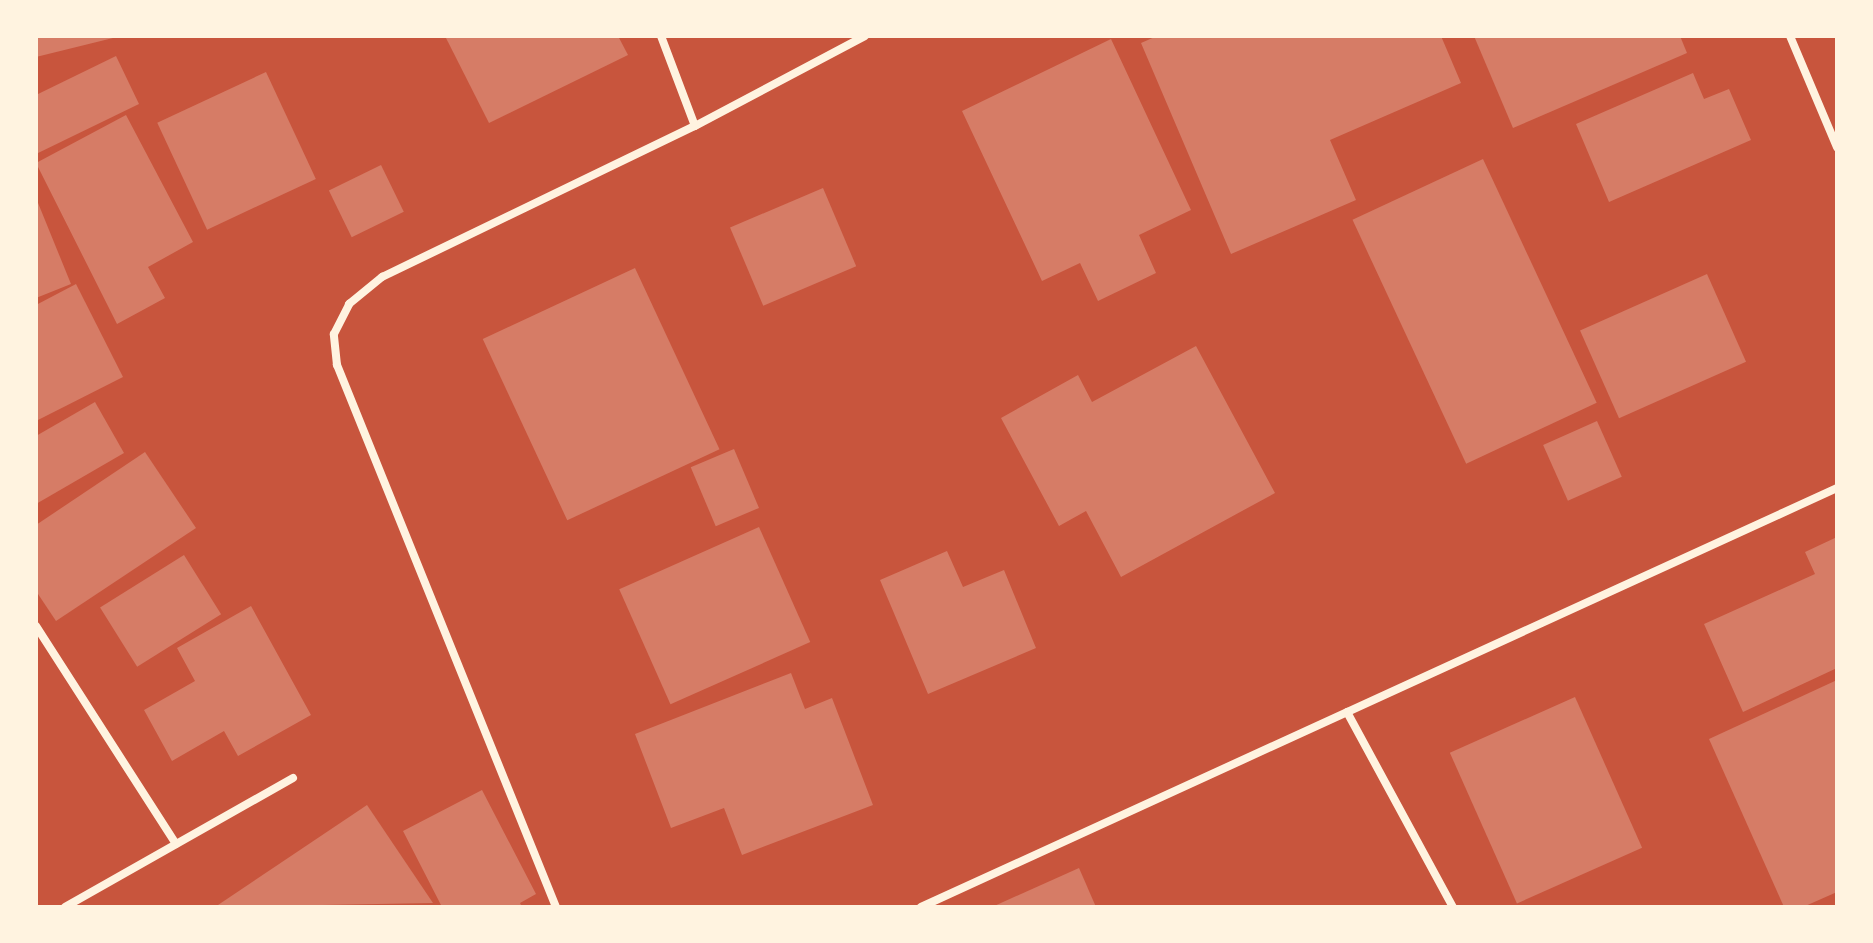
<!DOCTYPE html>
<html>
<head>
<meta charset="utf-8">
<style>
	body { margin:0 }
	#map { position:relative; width:1873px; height:943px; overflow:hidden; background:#c8553d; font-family:Lato,sans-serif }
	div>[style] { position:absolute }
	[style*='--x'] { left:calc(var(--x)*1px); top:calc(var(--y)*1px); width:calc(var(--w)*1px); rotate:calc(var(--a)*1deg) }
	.building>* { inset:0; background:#d67c66; transform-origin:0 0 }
	.minor>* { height:8px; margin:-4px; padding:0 4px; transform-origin:4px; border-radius:4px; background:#fff3e0 }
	span { translate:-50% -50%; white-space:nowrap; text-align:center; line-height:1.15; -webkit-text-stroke:7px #fff3e0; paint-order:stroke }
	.frame { position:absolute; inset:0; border:38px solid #fff3e0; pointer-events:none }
</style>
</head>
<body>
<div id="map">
	<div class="building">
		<div style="clip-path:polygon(36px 36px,117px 36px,117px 37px,36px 57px)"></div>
		<div style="clip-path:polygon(445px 36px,618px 36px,628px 55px,489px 123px)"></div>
		<div style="clip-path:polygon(1157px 36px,1441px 36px,1461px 83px,1330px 140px,1356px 200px,1231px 254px,1141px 43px)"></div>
		<div style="clip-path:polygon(1474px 36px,1680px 36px,1687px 53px,1513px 128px)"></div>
		<div style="clip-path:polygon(1111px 39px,1191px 210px,1139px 235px,1156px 273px,1098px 301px,1080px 263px,1042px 281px,962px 111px)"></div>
		<div style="clip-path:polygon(116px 56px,139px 104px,36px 154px,36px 95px)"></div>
		<div style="left:266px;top:72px;width:118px;height:120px;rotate:65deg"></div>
		<div style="clip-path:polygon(1693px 73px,1704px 99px,1729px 89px,1751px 140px,1609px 202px,1576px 124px)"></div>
		<div style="clip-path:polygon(126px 115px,193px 242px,148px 267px,165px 298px,117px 324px,36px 163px)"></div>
		<div style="left:1483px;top:159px;width:269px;height:144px;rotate:65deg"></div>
		<div style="left:381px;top:165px;width:52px;height:58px;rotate:64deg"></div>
		<div style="left:823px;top:188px;width:85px;height:101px;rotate:67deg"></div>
		<div style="clip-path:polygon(36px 198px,71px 284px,36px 298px)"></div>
		<div style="left:635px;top:268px;width:200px;height:168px;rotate:65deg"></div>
		<div style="left:1707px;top:274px;width:96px;height:139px;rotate:66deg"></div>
		<div style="clip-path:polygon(76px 284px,123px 377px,36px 421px,36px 305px)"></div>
		<div style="clip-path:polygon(1196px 346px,1275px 493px,1121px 577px,1086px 511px,1059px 526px,1001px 418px,1078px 375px,1092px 402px)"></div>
		<div style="clip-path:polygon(95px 402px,124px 453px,36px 504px,36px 436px)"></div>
		<div style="left:1597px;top:421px;width:61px;height:59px;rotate:66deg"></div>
		<div style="left:734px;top:449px;width:64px;height:47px;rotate:67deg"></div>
		<div style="clip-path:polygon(145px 452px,196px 528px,56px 621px,36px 591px,36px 525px)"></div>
		<div style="left:759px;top:527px;width:126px;height:153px;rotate:66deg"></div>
		<div style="clip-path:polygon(1837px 537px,1837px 668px,1743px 712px,1704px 624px,1815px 574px,1805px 552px)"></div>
		<div style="clip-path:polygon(947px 551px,963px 587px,1004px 570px,1036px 648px,928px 694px,880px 580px)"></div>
		<div style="left:184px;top:555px;width:70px;height:99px;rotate:58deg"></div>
		<div style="clip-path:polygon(251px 606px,311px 715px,238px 756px,224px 731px,172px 761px,144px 710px,195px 681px,177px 648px)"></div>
		<div style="clip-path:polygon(791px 673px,805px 709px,832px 698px,873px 805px,742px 855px,724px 808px,671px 828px,635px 734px)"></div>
		<div style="clip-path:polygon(1837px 680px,1837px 892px,1803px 907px,1784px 907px,1709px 739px)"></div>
		<div style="left:1575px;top:697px;width:165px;height:137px;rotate:66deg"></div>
		<div style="clip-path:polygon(482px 790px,536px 894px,520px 903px,522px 907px,442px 907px,403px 831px)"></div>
		<div style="clip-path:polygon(367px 805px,433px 903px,215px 907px,288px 858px)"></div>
		<div style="clip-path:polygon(1079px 868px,1096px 907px,992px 907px)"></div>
	</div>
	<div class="minor">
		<div style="--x:661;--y:36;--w:96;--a:69.3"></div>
		<div style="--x:1790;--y:36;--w:121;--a:67.1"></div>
		<div style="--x:36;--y:626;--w:259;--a:57.3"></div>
		<div style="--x:1347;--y:712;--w:222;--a:61.5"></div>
		<div style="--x:65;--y:907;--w:262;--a:-29.5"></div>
		<div style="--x:556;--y:907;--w:585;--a:-112"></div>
		<div style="--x:337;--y:365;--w:31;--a:-96"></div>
		<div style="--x:334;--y:334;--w:34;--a:-63"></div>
		<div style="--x:349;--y:304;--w:43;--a:-39.3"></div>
		<div style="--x:382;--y:277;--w:348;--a:-25.8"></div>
		<div style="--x:695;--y:126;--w:192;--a:-27.9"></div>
		<div style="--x:921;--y:907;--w:1007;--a:-24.58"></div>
	</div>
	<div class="frame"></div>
</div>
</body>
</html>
